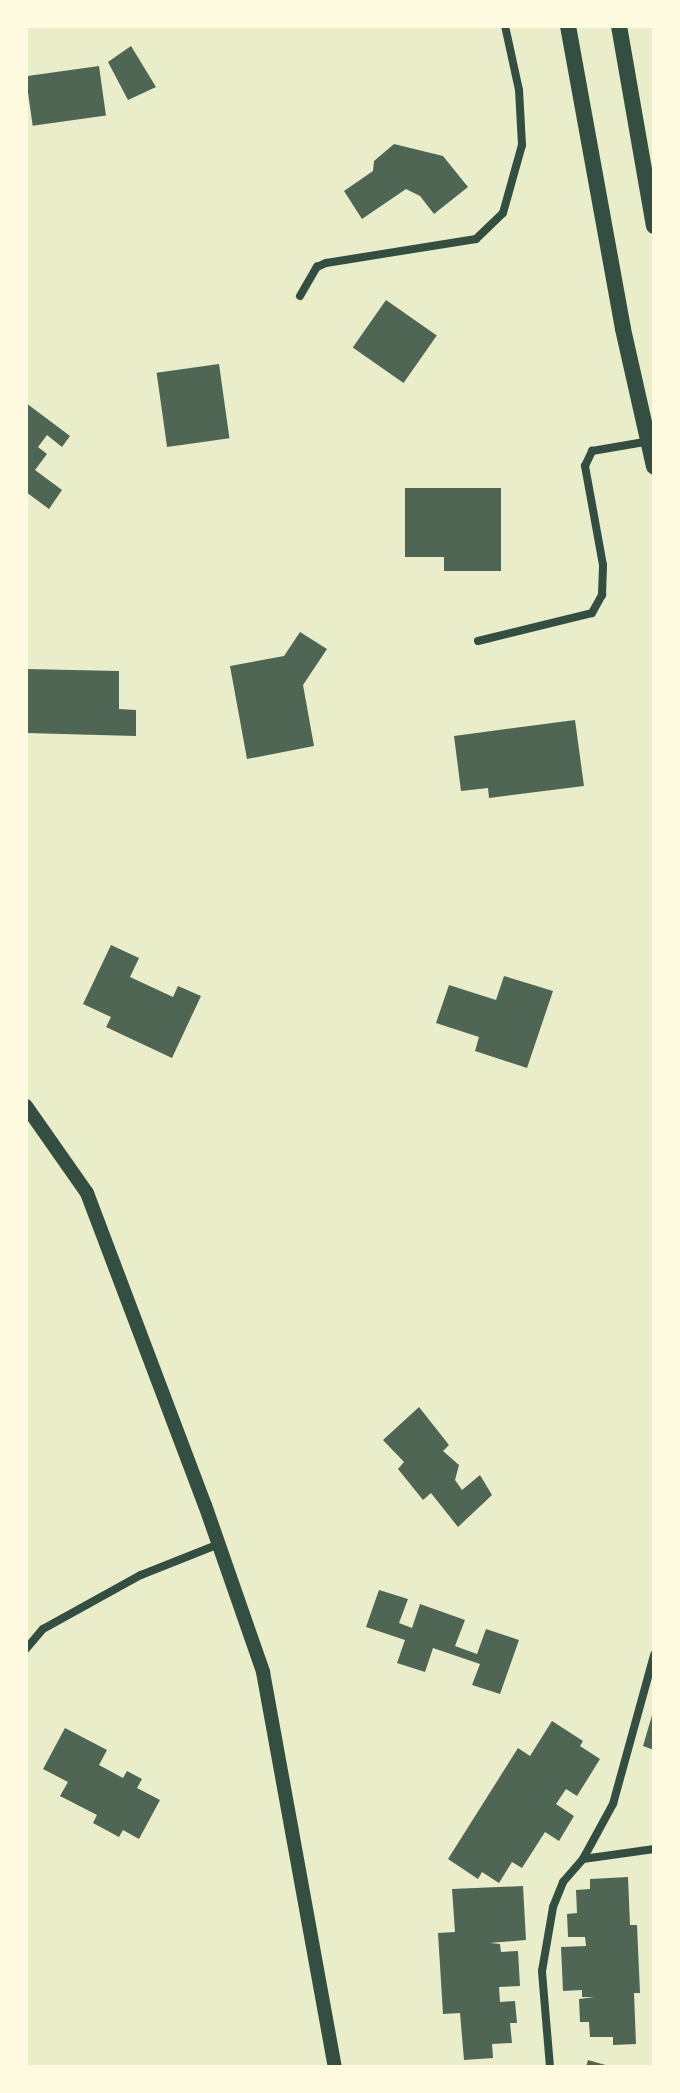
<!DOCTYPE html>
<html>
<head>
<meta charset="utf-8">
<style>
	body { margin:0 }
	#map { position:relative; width:680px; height:2093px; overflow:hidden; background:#e9edc9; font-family:"PT Serif",serif }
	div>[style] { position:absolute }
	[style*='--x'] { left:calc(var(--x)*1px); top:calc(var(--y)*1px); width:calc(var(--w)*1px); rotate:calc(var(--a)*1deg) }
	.building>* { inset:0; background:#4f6655; transform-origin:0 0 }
	.minor>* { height:8px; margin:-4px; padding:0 4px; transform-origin:4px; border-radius:4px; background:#344e41 }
	.tertiary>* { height:14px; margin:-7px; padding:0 7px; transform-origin:7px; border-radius:7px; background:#344e41 }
	.secondary>* { height:16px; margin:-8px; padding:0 8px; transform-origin:8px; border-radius:8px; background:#344e41 }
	span { translate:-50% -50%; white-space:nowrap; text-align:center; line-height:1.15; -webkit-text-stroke:8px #fefae0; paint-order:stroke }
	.frame { position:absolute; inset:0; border:28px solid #fefae0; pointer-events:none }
</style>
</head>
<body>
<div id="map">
	<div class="building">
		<div style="clip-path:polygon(131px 46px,156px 87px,128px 100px,108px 62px)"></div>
		<div style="left:99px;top:66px;width:50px;height:74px;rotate:82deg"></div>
		<div style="clip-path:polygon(394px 144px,443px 156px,468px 187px,434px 214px,420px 196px,406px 189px,362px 219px,344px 191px,373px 171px,374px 161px)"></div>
		<div style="left:386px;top:300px;width:62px;height:58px;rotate:35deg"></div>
		<div style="left:219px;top:364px;width:75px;height:63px;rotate:82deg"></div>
		<div style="clip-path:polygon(26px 403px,70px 436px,62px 447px,47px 435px,38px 447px,47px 454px,35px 470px,62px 490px,49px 509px,26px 492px)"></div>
		<div style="clip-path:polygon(405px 488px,501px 488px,501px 571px,444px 571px,444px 557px,405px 557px)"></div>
		<div style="clip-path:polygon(300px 632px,327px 649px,303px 685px,314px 746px,247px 759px,230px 666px,284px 656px)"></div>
		<div style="clip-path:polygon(26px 669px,119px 671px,119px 709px,136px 710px,136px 736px,26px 733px)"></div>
		<div style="clip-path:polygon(575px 720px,584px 786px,489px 798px,488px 788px,461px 791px,454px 736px)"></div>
		<div style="clip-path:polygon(111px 945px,139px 958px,130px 977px,173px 997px,178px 986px,201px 996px,172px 1058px,106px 1027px,111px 1017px,83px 1004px)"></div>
		<div style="clip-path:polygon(504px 976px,553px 991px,527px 1068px,475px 1051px,479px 1037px,436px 1023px,449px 985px,496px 1000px)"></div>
		<div style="clip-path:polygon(419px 1407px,449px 1445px,443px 1451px,459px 1465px,455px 1480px,462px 1490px,480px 1475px,492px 1495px,458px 1527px,431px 1493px,423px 1500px,398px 1469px,404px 1462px,383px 1440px)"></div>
		<div style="clip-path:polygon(379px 1590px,408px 1599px,399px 1623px,412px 1628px,420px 1604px,465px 1620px,455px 1646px,477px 1654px,486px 1629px,519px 1640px,500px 1694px,472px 1685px,480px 1664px,433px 1648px,425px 1672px,397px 1663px,405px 1640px,366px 1627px)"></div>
		<div style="clip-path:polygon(653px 1712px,654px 1713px,654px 1750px,643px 1746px)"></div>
		<div style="clip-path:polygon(552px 1721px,583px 1741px,580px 1746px,600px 1759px,577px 1796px,566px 1789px,556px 1804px,574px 1816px,559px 1841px,545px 1832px,522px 1868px,512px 1862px,499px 1883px,482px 1872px,478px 1879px,448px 1859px,518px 1748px,530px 1756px)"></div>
		<div style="clip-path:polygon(65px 1728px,107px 1750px,99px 1765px,123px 1778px,127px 1771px,142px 1779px,137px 1788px,160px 1800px,139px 1839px,123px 1830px,119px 1837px,93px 1823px,97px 1815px,60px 1796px,68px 1782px,43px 1769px)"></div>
		<div style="clip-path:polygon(628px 1877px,630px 1925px,637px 1925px,640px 1993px,634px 1993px,636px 2044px,613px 2045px,613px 2037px,590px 2037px,589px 2022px,580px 2022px,579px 1999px,594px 1997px,582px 1997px,582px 1990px,563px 1991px,561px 1947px,586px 1946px,585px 1937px,568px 1937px,567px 1914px,577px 1913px,576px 1890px,590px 1889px,590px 1879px)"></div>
		<div style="clip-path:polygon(523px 1886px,526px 1940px,490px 1943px,500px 1944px,501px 1952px,518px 1951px,520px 1986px,499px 1987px,500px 2002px,515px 2001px,517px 2023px,510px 2023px,512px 2043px,492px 2044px,493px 2058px,464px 2060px,460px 2013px,443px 2014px,438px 1933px,455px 1932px,452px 1889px)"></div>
		<div style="clip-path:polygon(588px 2060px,609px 2066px,609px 2067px,586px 2067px)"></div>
	</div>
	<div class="minor">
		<div style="--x:300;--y:296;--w:34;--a:-60"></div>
		<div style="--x:317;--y:267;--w:10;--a:-24"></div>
		<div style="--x:326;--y:263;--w:152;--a:-9.1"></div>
		<div style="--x:476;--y:239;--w:37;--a:-44"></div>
		<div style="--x:503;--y:213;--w:71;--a:-74.4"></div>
		<div style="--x:522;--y:145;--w:55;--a:-93.1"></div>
		<div style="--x:519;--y:90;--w:66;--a:-102.3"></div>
		<div style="--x:478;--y:641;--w:117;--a:-13.8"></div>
		<div style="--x:592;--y:613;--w:21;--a:-61"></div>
		<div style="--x:602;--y:595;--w:30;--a:-88"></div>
		<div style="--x:603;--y:565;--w:101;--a:-100.3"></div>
		<div style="--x:585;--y:466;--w:17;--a:-65"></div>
		<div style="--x:592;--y:451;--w:59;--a:-9.8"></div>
		<div style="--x:26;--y:1649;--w:26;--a:-50"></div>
		<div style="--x:43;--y:1629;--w:112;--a:-28.9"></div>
		<div style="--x:141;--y:1575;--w:84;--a:-21.7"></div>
		<div style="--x:583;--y:1859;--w:72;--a:-8"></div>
		<div style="--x:550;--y:2067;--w:96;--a:-94.8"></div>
		<div style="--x:542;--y:1971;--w:65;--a:-80.2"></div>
		<div style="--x:553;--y:1907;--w:27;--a:-68"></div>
		<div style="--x:563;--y:1882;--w:30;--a:-49"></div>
		<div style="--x:583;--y:1859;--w:63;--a:-61.4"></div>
		<div style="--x:613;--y:1804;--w:155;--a:-74.6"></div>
	</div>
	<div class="tertiary">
		<div style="--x:26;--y:1106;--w:106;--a:55"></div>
		<div style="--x:87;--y:1193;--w:334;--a:69.3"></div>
		<div style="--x:205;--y:1505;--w:177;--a:70.8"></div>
		<div style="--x:263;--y:1672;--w:402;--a:79.7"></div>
	</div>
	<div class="secondary">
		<div style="--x:568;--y:26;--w:308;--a:79.7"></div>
		<div style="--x:623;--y:329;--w:141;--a:77.3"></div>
		<div style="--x:619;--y:26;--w:203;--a:80.1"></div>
	</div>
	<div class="frame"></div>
</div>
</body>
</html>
